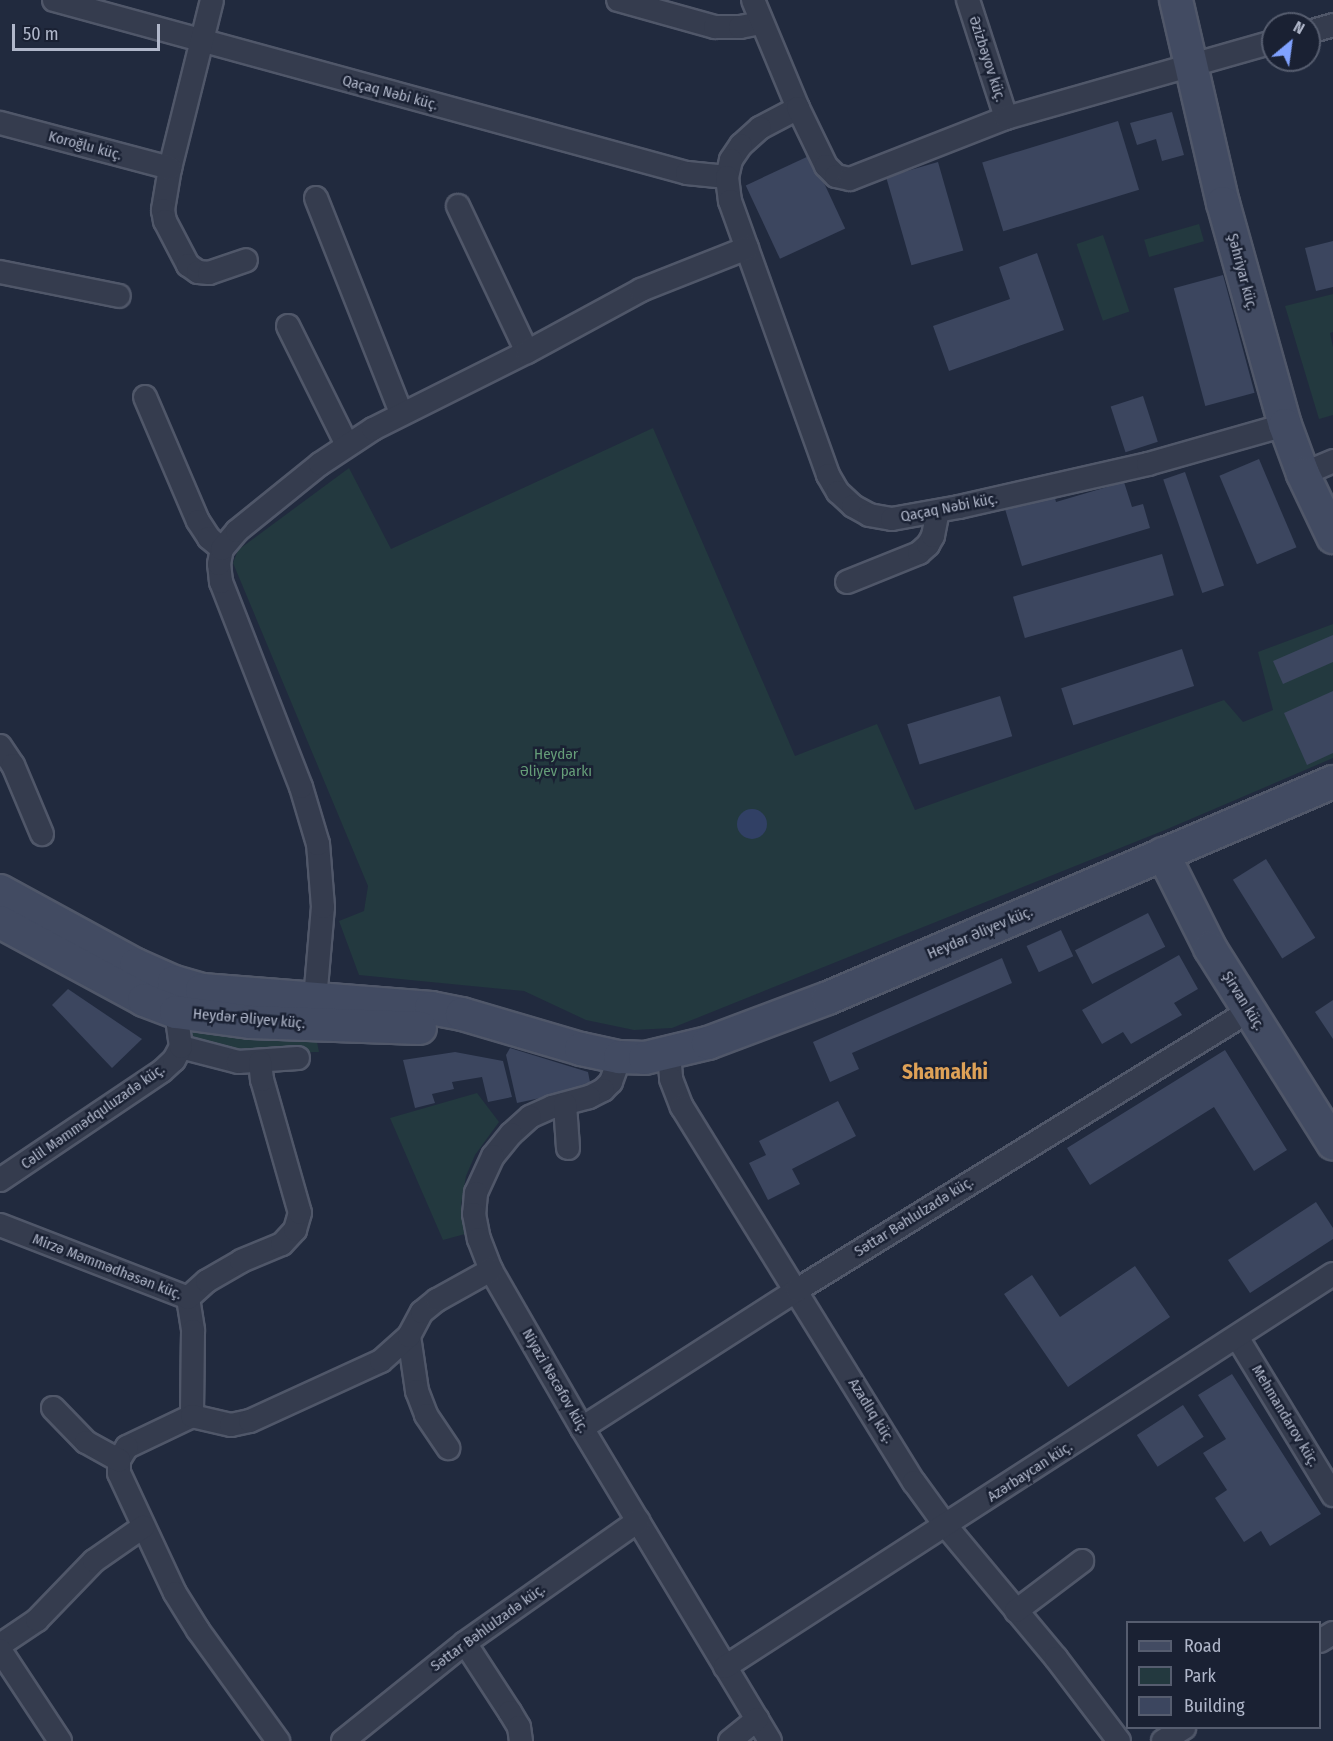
<!DOCTYPE html>
<html>
<head>
<meta charset="utf-8">
<style>
	body { margin:0 }
	#map { position:relative; width:1333px; height:1741px; overflow:hidden; background:#212a3e; font-family:"Fira Sans Condensed",sans-serif }
	div>[style] { position:absolute }
	[style*='--x'] { left:calc(var(--x)*1px); top:calc(var(--y)*1px); width:calc(var(--w)*1px); rotate:calc(var(--a)*1deg) }
	.green>* { inset:0; background:#23393f; transform-origin:0 0 }
	.water>* { inset:0; background:#314065 }
	.round { border-radius:50% }
	.building>* { inset:0; background:#3c465f; transform-origin:0 0 }
	.roads { filter:drop-shadow(2px 0 #505769) drop-shadow(-2px 0 #505769) drop-shadow(0 2px #505769) drop-shadow(0 -2px #505769) }
	.street>* { height:22px; margin:-11px; padding:0 11px; transform-origin:11px; border-radius:11px; background:#353c4e }
	.secondary>* { height:32px; margin:-16px; padding:0 16px; transform-origin:16px; border-radius:16px; background:#424b62 }
	span { translate:-50% -50%; white-space:nowrap; text-align:center; line-height:1.15; -webkit-text-stroke:5px #1a2133; paint-order:stroke }
	.street-label { font-size:15px; color:#b0b7ca }
	.park-label { font-size:15px; color:#659d78 }
	.district-label { font-size:21px; color:#dea157; font-weight:700 }
	.legend { position:absolute; left:1126px; top:1621px; width:195px; height:108px; box-sizing:border-box; background:#1a2133; border:2px solid #565d6f; margin:0; padding:8px 10px; list-style:none; font-size:18px; color:#b0b7ca }
	.legend li { display:flex; align-items:center; gap:12px; height:30px }
	.legend b { width:30px; border:2px solid #565d6f }
	.north { position:absolute; left:1261px; top:12px; width:60px; height:60px; box-sizing:border-box; background:#1a2133; border:2px solid #565d6f; border-radius:50%; rotate:29deg; font-size:16px; font-weight:700; line-height:24px; text-align:center; color:#b0b7ca }
	.north::after { content:''; display:block; margin:auto; width:21px; height:27px; background:#80a2ff; clip-path:polygon(50% 0,100% 100%,50% 72%,0 100%) }
	.scale { position:absolute; left:12px; top:24px; width:148px; height:27px; box-sizing:border-box; border:3px solid #b0b7ca; border-top:0; padding-left:8px; font-size:18px; line-height:21px; white-space:nowrap; color:#b0b7ca; -webkit-text-stroke:4px #1a2133; paint-order:stroke }
</style>
</head>
<body>
<div id="map">
	<div class="green">
		<div style="left:1199px;top:224px;width:18px;height:57px;rotate:74deg"></div>
		<div style="left:1103px;top:235px;width:81px;height:28px;rotate:71deg"></div>
		<div style="clip-path:polygon(1333px 294px,1333px 332px,1330px 333px,1333px 347px,1333px 415px,1319px 419px,1285px 306px)"></div>
		<div style="clip-path:polygon(653px 428px,795px 756px,877px 724px,915px 810px,1224px 700px,1243px 722px,1273px 710px,1258px 652px,1333px 624px,1333px 758px,1165px 830px,672px 1028px,634px 1030px,586px 1020px,524px 991px,359px 975px,339px 921px,364px 911px,368px 886px,233px 563px,238px 550px,349px 468px,391px 549px)"></div>
		<div style="clip-path:polygon(188px 1031px,317px 1042px,319px 1052px,232px 1053px,188px 1044px)"></div>
		<div style="clip-path:polygon(477px 1093px,499px 1122px,475px 1155px,466px 1176px,461px 1205px,465px 1234px,443px 1240px,390px 1118px)"></div>
	</div>
	<div class="water">
		<div class="round" style="left:737px;top:809px;width:30px;height:30px"></div>
	</div>
	<div class="building">
		<div style="clip-path:polygon(1172px 112px,1184px 155px,1162px 161px,1156px 139px,1137px 145px,1130px 123px)"></div>
		<div style="left:1118px;top:121px;width:72px;height:142px;rotate:73deg"></div>
		<div style="left:811px;top:155px;width:81px;height:72px;rotate:65deg"></div>
		<div style="left:938px;top:162px;width:92px;height:54px;rotate:74deg"></div>
		<div style="clip-path:polygon(1333px 241px,1333px 287px,1316px 291px,1305px 248px)"></div>
		<div style="clip-path:polygon(1037px 253px,1064px 330px,949px 371px,933px 326px,1010px 299px,999px 267px)"></div>
		<div style="left:1223px;top:275px;width:122px;height:51px;rotate:75deg"></div>
		<div style="left:1143px;top:396px;width:48px;height:34px;rotate:72deg"></div>
		<div style="left:1259px;top:459px;width:96px;height:43px;rotate:67deg"></div>
		<div style="left:1185px;top:472px;width:120px;height:23px;rotate:71deg"></div>
		<div style="clip-path:polygon(1124px 482px,1132px 507px,1143px 504px,1150px 528px,1022px 566px,1005px 509px,1054px 494px,1056px 502px)"></div>
		<div style="left:1162px;top:554px;width:43px;height:155px;rotate:74deg"></div>
		<div style="clip-path:polygon(1333px 635px,1333px 662px,1283px 684px,1273px 661px)"></div>
		<div style="left:1182px;top:649px;width:39px;height:127px;rotate:72deg"></div>
		<div style="clip-path:polygon(1333px 691px,1333px 753px,1307px 765px,1284px 713px)"></div>
		<div style="left:1000px;top:696px;width:42px;height:97px;rotate:73deg"></div>
		<div style="left:1266px;top:859px;width:93px;height:39px;rotate:58deg"></div>
		<div style="left:1148px;top:913px;width:38px;height:82px;rotate:63deg"></div>
		<div style="left:1061px;top:930px;width:29px;height:38px;rotate:65deg"></div>
		<div style="clip-path:polygon(1179px 955px,1198px 989px,1174px 1003px,1182px 1015px,1131px 1044px,1123px 1032px,1102px 1044px,1082px 1010px)"></div>
		<div style="clip-path:polygon(1002px 958px,1012px 983px,852px 1053px,859px 1069px,830px 1082px,813px 1042px)"></div>
		<div style="clip-path:polygon(68px 989px,142px 1039px,112px 1068px,52px 1005px)"></div>
		<div style="clip-path:polygon(1333px 1000px,1333px 1039px,1315px 1012px)"></div>
		<div style="clip-path:polygon(510px 1048px,588px 1072px,591px 1087px,517px 1103px,506px 1055px)"></div>
		<div style="clip-path:polygon(1225px 1050px,1287px 1150px,1254px 1171px,1214px 1107px,1090px 1185px,1067px 1148px)"></div>
		<div style="clip-path:polygon(455px 1052px,503px 1061px,512px 1097px,488px 1102px,482px 1077px,452px 1082px,454px 1089px,432px 1094px,435px 1103px,415px 1108px,403px 1060px)"></div>
		<div style="clip-path:polygon(838px 1101px,856px 1136px,792px 1169px,800px 1184px,768px 1200px,749px 1163px,766px 1155px,759px 1141px)"></div>
		<div style="clip-path:polygon(1316px 1202px,1333px 1228px,1333px 1239px,1250px 1293px,1228px 1260px)"></div>
		<div style="clip-path:polygon(1135px 1266px,1170px 1317px,1068px 1387px,1004px 1294px,1032px 1275px,1060px 1317px)"></div>
		<div style="clip-path:polygon(1232px 1374px,1321px 1514px,1270px 1546px,1261px 1531px,1244px 1542px,1215px 1498px,1227px 1490px,1203px 1453px,1226px 1439px,1198px 1395px)"></div>
		<div style="left:1183px;top:1405px;width:38px;height:55px;rotate:57deg"></div>
	</div>
	<div class="roads">
		<div class="street">
			<div style="--x:54;--y:0;--w:656;--a:15.29"></div>
			<div style="--x:687;--y:173;--w:40;--a:5.7"></div>
			<div style="--x:212;--y:0;--w:173;--a:104"></div>
			<div style="--x:170;--y:168;--w:43;--a:99.5"></div>
			<div style="--x:163;--y:210;--w:11;--a:80"></div>
			<div style="--x:165;--y:221;--w:50;--a:62.4"></div>
			<div style="--x:188;--y:265;--w:12;--a:35"></div>
			<div style="--x:198;--y:272;--w:11;--a:5"></div>
			<div style="--x:209;--y:273;--w:39;--a:-19"></div>
			<div style="--x:618;--y:0;--w:101;--a:15.6"></div>
			<div style="--x:715;--y:27;--w:25;--a:0"></div>
			<div style="--x:740;--y:27;--w:21;--a:-11"></div>
			<div style="--x:753;--y:0;--w:117;--a:67.4"></div>
			<div style="--x:798;--y:108;--w:43;--a:152.2"></div>
			<div style="--x:760;--y:128;--w:25;--a:138"></div>
			<div style="--x:741;--y:145;--w:18;--a:124"></div>
			<div style="--x:731;--y:160;--w:17;--a:103"></div>
			<div style="--x:727;--y:177;--w:24;--a:83"></div>
			<div style="--x:730;--y:201;--w:291;--a:70.3"></div>
			<div style="--x:828;--y:475;--w:20;--a:60"></div>
			<div style="--x:838;--y:492;--w:21;--a:43"></div>
			<div style="--x:853;--y:506;--w:18;--a:29"></div>
			<div style="--x:869;--y:515;--w:23;--a:10"></div>
			<div style="--x:892;--y:519;--w:68;--a:-10.2"></div>
			<div style="--x:959;--y:507;--w:194;--a:-12.8"></div>
			<div style="--x:1148;--y:464;--w:142;--a:-15.9"></div>
			<div style="--x:968;--y:0;--w:124;--a:72.1"></div>
			<div style="--x:1309;--y:32;--w:25;--a:-16"></div>
			<div style="--x:798;--y:108;--w:64;--a:64.2"></div>
			<div style="--x:826;--y:166;--w:14;--a:45"></div>
			<div style="--x:836;--y:176;--w:14;--a:12"></div>
			<div style="--x:850;--y:179;--w:168;--a:-21.4"></div>
			<div style="--x:1006;--y:118;--w:278;--a:-15.9"></div>
			<div style="--x:0;--y:123;--w:176;--a:14.8"></div>
			<div style="--x:316;--y:198;--w:231;--a:68.4"></div>
			<div style="--x:458;--y:206;--w:161;--a:64.7"></div>
			<div style="--x:0;--y:272;--w:121;--a:11.4"></div>
			<div style="--x:288;--y:326;--w:133;--a:63.6"></div>
			<div style="--x:145;--y:397;--w:135;--a:66.9"></div>
			<div style="--x:198;--y:521;--w:20;--a:57"></div>
			<div style="--x:209;--y:538;--w:17;--a:40"></div>
			<div style="--x:1303;--y:474;--w:33;--a:-23"></div>
			<div style="--x:847;--y:582;--w:78;--a:-21.9"></div>
			<div style="--x:919;--y:553;--w:12;--a:-42"></div>
			<div style="--x:928;--y:545;--w:10;--a:-61"></div>
			<div style="--x:933;--y:536;--w:25;--a:-79"></div>
			<div style="--x:0;--y:746;--w:23;--a:56"></div>
			<div style="--x:13;--y:765;--w:75;--a:67.2"></div>
			<div style="--x:315;--y:1000;--w:93;--a:-85.1"></div>
			<div style="--x:323;--y:907;--w:63;--a:-94.5"></div>
			<div style="--x:318;--y:844;--w:59;--a:-106.6"></div>
			<div style="--x:301;--y:787;--w:220;--a:-111.3"></div>
			<div style="--x:221;--y:582;--w:18;--a:-96"></div>
			<div style="--x:219;--y:564;--w:15;--a:-79"></div>
			<div style="--x:222;--y:549;--w:23;--a:-50"></div>
			<div style="--x:237;--y:531;--w:107;--a:-38.9"></div>
			<div style="--x:320;--y:464;--w:64;--a:-33.4"></div>
			<div style="--x:373;--y:429;--w:172;--a:-26.6"></div>
			<div style="--x:527;--y:352;--w:130;--a:-28.5"></div>
			<div style="--x:641;--y:290;--w:114;--a:-21.6"></div>
			<div style="--x:181;--y:1047;--w:59;--a:14.7"></div>
			<div style="--x:238;--y:1062;--w:60;--a:-3.8"></div>
			<div style="--x:669;--y:1054;--w:25;--a:85"></div>
			<div style="--x:671;--y:1079;--w:30;--a:69"></div>
			<div style="--x:682;--y:1107;--w:441;--a:58.3"></div>
			<div style="--x:914;--y:1482;--w:54;--a:54"></div>
			<div style="--x:946;--y:1526;--w:172;--a:50.2"></div>
			<div style="--x:1056;--y:1658;--w:104;--a:52.8"></div>
			<div style="--x:620;--y:1057;--w:27;--a:110"></div>
			<div style="--x:611;--y:1082;--w:11;--a:135"></div>
			<div style="--x:603;--y:1090;--w:16;--a:153"></div>
			<div style="--x:589;--y:1097;--w:38;--a:165"></div>
			<div style="--x:552;--y:1107;--w:24;--a:156"></div>
			<div style="--x:530;--y:1117;--w:25;--a:138"></div>
			<div style="--x:511;--y:1134;--w:28;--a:129"></div>
			<div style="--x:493;--y:1156;--w:41;--a:114.7"></div>
			<div style="--x:476;--y:1193;--w:21;--a:95"></div>
			<div style="--x:474;--y:1214;--w:25;--a:79"></div>
			<div style="--x:479;--y:1239;--w:33;--a:69"></div>
			<div style="--x:491;--y:1270;--w:182;--a:60.1"></div>
			<div style="--x:582;--y:1428;--w:365;--a:59"></div>
			<div style="--x:565;--y:1104;--w:44;--a:86.1"></div>
			<div style="--x:0;--y:1180;--w:195;--a:-33.9"></div>
			<div style="--x:162;--y:1071;--w:16;--a:-43"></div>
			<div style="--x:174;--y:1060;--w:15;--a:-62"></div>
			<div style="--x:181;--y:1047;--w:35;--a:-98"></div>
			<div style="--x:0;--y:1225;--w:202;--a:21.2"></div>
			<div style="--x:188;--y:1298;--w:33;--a:81"></div>
			<div style="--x:193;--y:1331;--w:85;--a:90.7"></div>
			<div style="--x:192;--y:1416;--w:72;--a:154.5"></div>
			<div style="--x:127;--y:1447;--w:15;--a:122"></div>
			<div style="--x:119;--y:1460;--w:13;--a:90"></div>
			<div style="--x:119;--y:1473;--w:132;--a:65"></div>
			<div style="--x:175;--y:1593;--w:44;--a:58.1"></div>
			<div style="--x:198;--y:1630;--w:137;--a:54.2"></div>
			<div style="--x:188;--y:1298;--w:25;--a:-42"></div>
			<div style="--x:207;--y:1281;--w:39;--a:-30"></div>
			<div style="--x:241;--y:1261;--w:44;--a:-22.5"></div>
			<div style="--x:282;--y:1244;--w:19;--a:-47"></div>
			<div style="--x:295;--y:1230;--w:18;--a:-74"></div>
			<div style="--x:300;--y:1213;--w:138;--a:-105.9"></div>
			<div style="--x:262;--y:1080;--w:18;--a:-96"></div>
			<div style="--x:409;--y:1336;--w:56;--a:81.7"></div>
			<div style="--x:417;--y:1391;--w:26;--a:69"></div>
			<div style="--x:426;--y:1415;--w:40;--a:56"></div>
			<div style="--x:1237;--y:1337;--w:185;--a:58.7"></div>
			<div style="--x:53;--y:1408;--w:47;--a:45.9"></div>
			<div style="--x:86;--y:1442;--w:38;--a:29"></div>
			<div style="--x:192;--y:1416;--w:40;--a:13"></div>
			<div style="--x:231;--y:1425;--w:19;--a:-12"></div>
			<div style="--x:250;--y:1421;--w:144;--a:-24.6"></div>
			<div style="--x:381;--y:1361;--w:38;--a:-42"></div>
			<div style="--x:409;--y:1336;--w:27;--a:-62"></div>
			<div style="--x:422;--y:1312;--w:19;--a:-39"></div>
			<div style="--x:437;--y:1300;--w:62;--a:-29.1"></div>
			<div style="--x:582;--y:1428;--w:255;--a:-32.7"></div>
			<div style="--x:797;--y:1290;--w:531;--a:-31.69"></div>
			<div style="--x:1016;--y:1611;--w:83;--a:-37.1"></div>
			<div style="--x:1320;--y:1641;--w:15;--a:-32"></div>
			<div style="--x:465;--y:1643;--w:82;--a:56.9"></div>
			<div style="--x:510;--y:1712;--w:17;--a:59"></div>
			<div style="--x:519;--y:1727;--w:14;--a:82"></div>
			<div style="--x:0;--y:1645;--w:45;--a:-34"></div>
			<div style="--x:37;--y:1620;--w:82;--a:-46"></div>
			<div style="--x:94;--y:1561;--w:60;--a:-34.8"></div>
			<div style="--x:0;--y:1650;--w:109;--a:56.6"></div>
			<div style="--x:725;--y:1667;--w:724;--a:-32.88"></div>
			<div style="--x:343;--y:1741;--w:156;--a:-38.8"></div>
			<div style="--x:465;--y:1643;--w:212;--a:-35.2"></div>
			<div style="--x:730;--y:1741;--w:35;--a:-39"></div>
			<div style="--x:1163;--y:1741;--w:25;--a:-32"></div>
		</div>
		<div class="secondary">
			<div style="--x:1176;--y:0;--w:208;--a:77"></div>
			<div style="--x:1223;--y:203;--w:230;--a:74.4"></div>
			<div style="--x:1285;--y:425;--w:52;--a:69.8"></div>
			<div style="--x:1303;--y:474;--w:70;--a:64.5"></div>
			<div style="--x:1163;--y:854;--w:105;--a:63.4"></div>
			<div style="--x:1210;--y:948;--w:231;--a:57.8"></div>
			<div style="--x:0;--y:891;--w:155;--a:28.6"></div>
			<div style="--x:136;--y:965;--w:42;--a:24.1"></div>
			<div style="--x:174;--y:982;--w:29;--a:16"></div>
			<div style="--x:202;--y:990;--w:230;--a:4.5"></div>
			<div style="--x:431;--y:1008;--w:32;--a:11"></div>
			<div style="--x:462;--y:1014;--w:124;--a:16.4"></div>
			<div style="--x:581;--y:1049;--w:40;--a:12"></div>
			<div style="--x:620;--y:1057;--w:25;--a:2"></div>
			<div style="--x:645;--y:1058;--w:65;--a:-13.4"></div>
			<div style="--x:708;--y:1043;--w:128;--a:-20.6"></div>
			<div style="--x:828;--y:998;--w:549;--a:-23.16"></div>
			<div style="--x:0;--y:922;--w:164;--a:28.4"></div>
			<div style="--x:144;--y:1000;--w:34;--a:21"></div>
			<div style="--x:176;--y:1012;--w:76;--a:7.6"></div>
			<div style="--x:251;--y:1022;--w:169;--a:2"></div>
		</div>
	</div>
	<div class="street-label">
		<span style="left:987px;top:59px;rotate:72deg">Əzizbəyov küç.</span>
		<span style="left:390px;top:93px;rotate:15deg">Qaçaq Nəbi küç.</span>
		<span style="left:85px;top:146px;rotate:15deg">Koroğlu küç.</span>
		<span style="left:1242px;top:272px;rotate:75deg">Şəhriyar küç.</span>
		<span style="left:949px;top:508px;rotate:-11deg">Qaçaq Nəbi küç.</span>
		<span style="left:980px;top:933px;rotate:-23deg">Heydər Əliyev küç.</span>
		<span style="left:1243px;top:1001px;rotate:58deg">Şirvan küç.</span>
		<span style="left:249px;top:1019px;rotate:5deg">Heydər Əliyev küç.</span>
		<span style="left:93px;top:1117px;rotate:-35deg">Cəlil Məmmədquluzadə küç.</span>
		<span style="left:914px;top:1217px;rotate:-32deg">Səttar Bəhlulzadə küç.</span>
		<span style="left:107px;top:1267px;rotate:21deg">Mirzə Məmmədhəsən küç.</span>
		<span style="left:555px;top:1381px;rotate:60deg">Niyazi Nəcəfov küç.</span>
		<span style="left:871px;top:1411px;rotate:58deg">Azadlıq küç.</span>
		<span style="left:1285px;top:1416px;rotate:59deg">Mehmandarov küç.</span>
		<span style="left:1030px;top:1472px;rotate:-33deg">Azərbaycan küç.</span>
		<span style="left:488px;top:1628px;rotate:-36deg">Səttar Bəhlulzadə küç.</span>
	</div>
	<div class="park-label">
		<span style="left:556px;top:763px">Heydər<br>Əliyev parkı</span>
	</div>
	<div class="district-label">
		<span style="left:945px;top:1072px">Shamakhi</span>
	</div>
	<ul class="legend">
	<li><b style="height:8px;background:#424b62"></b>Road</li>
	<li><b style="height:16px;background:#23393f"></b>Park</li>
	<li><b style="height:16px;background:#3c465f"></b>Building</li>
	</ul>
	<div class="north">N</div>
	<div class="scale">50 m</div>
</div>
</body>
</html>
